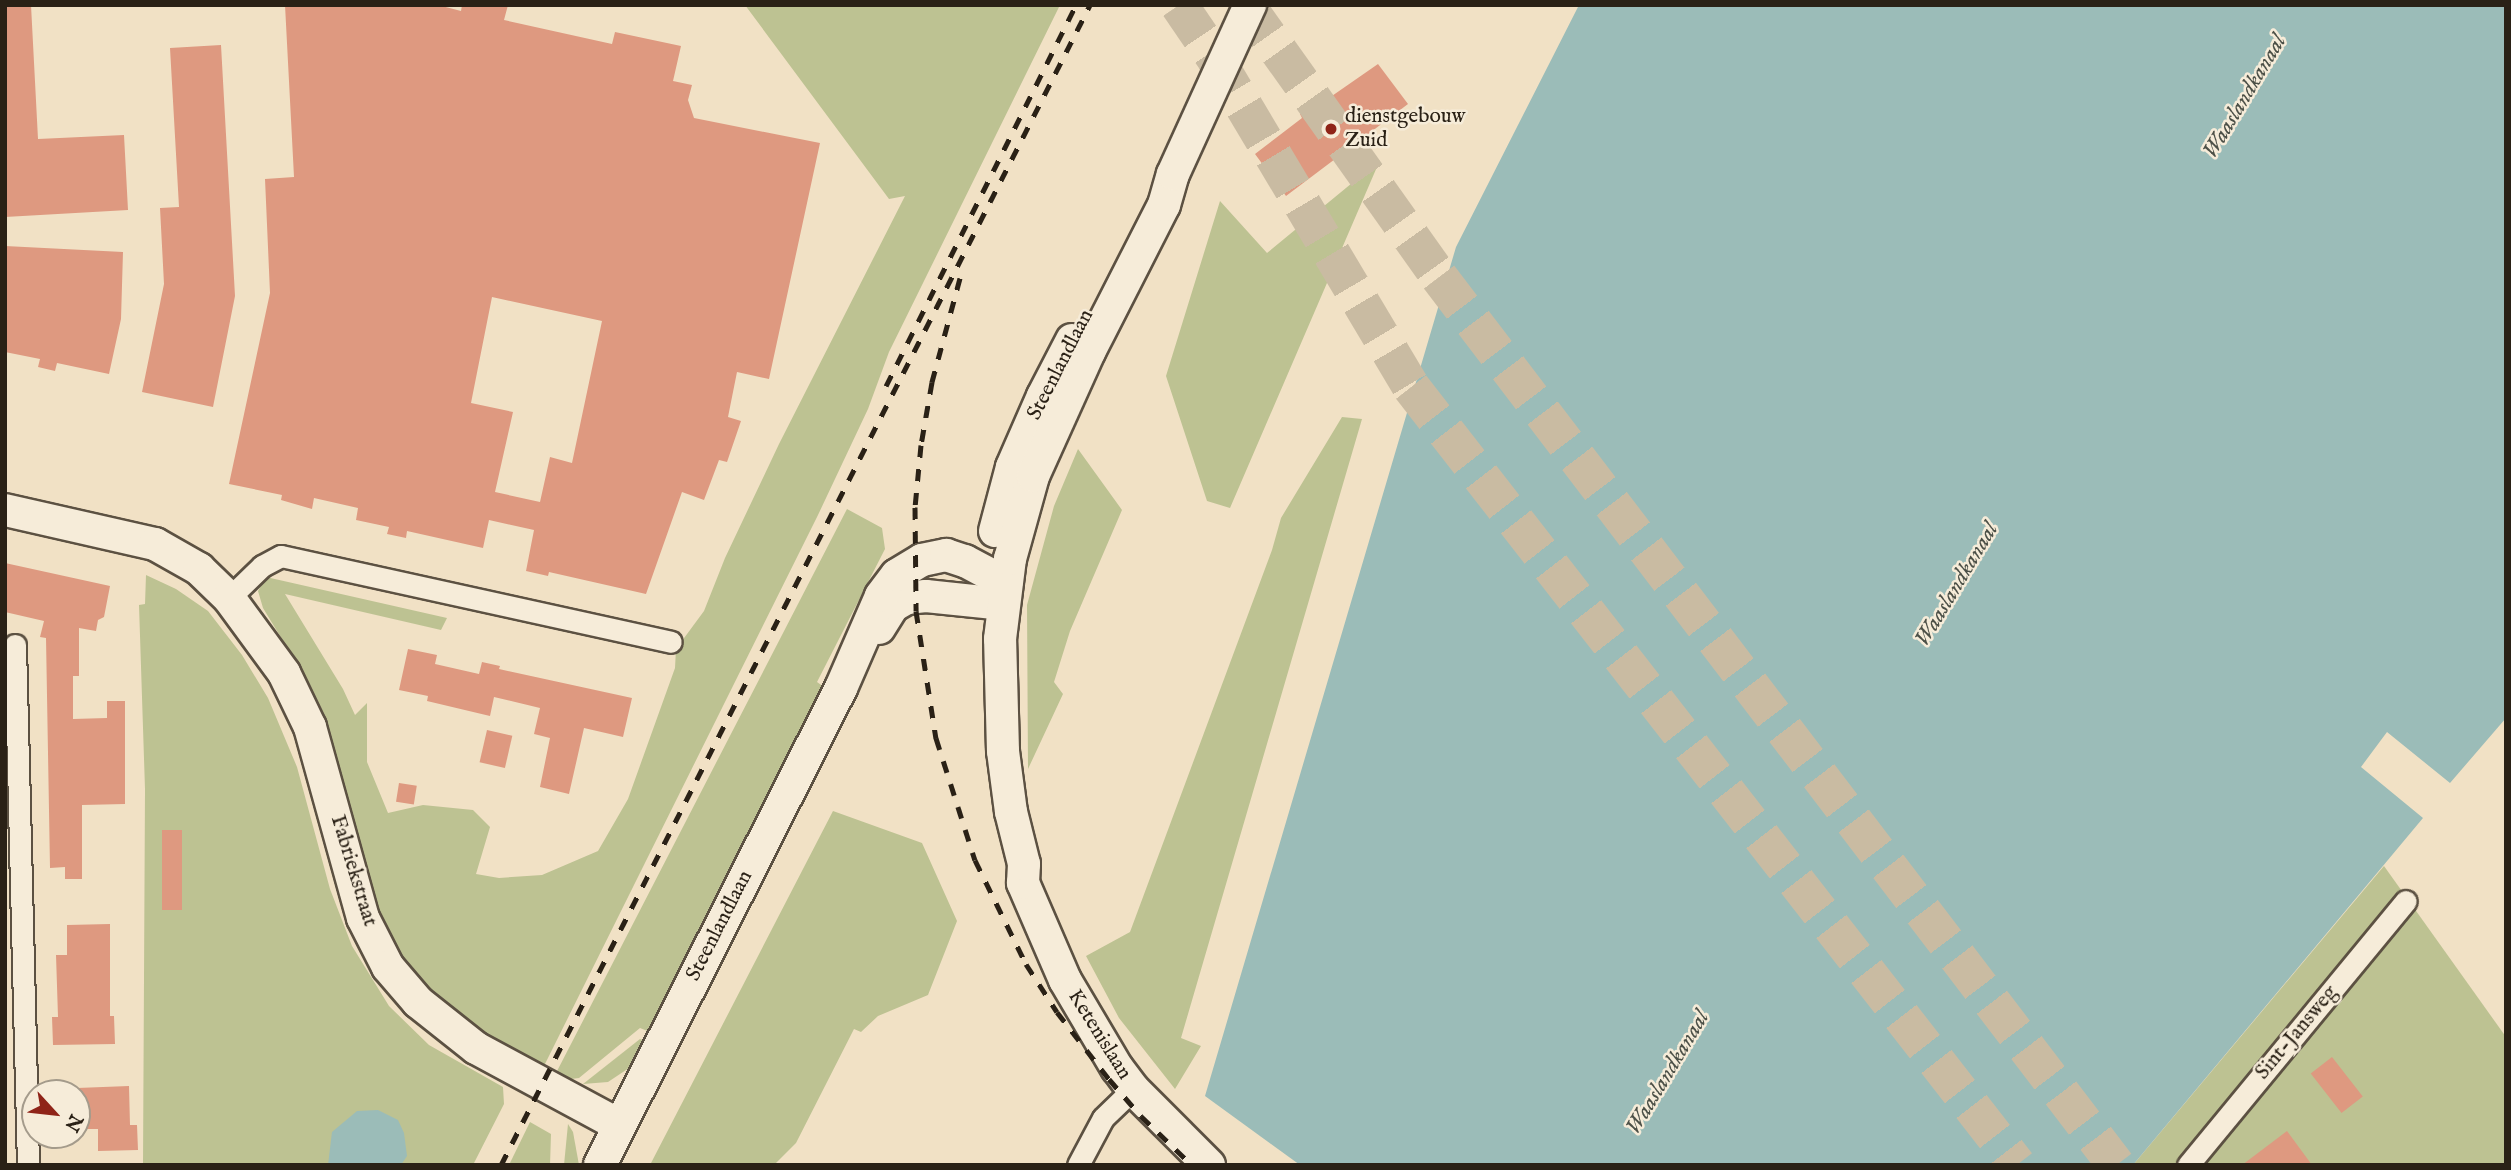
<!DOCTYPE html>
<html>
<head>
<meta charset="utf-8">
<style>
	body { margin:0 }
	#map { position:relative; width:2511px; height:1170px; overflow:hidden; background:#f1e1c5; font-family:"IM FELL English",serif }
	div>[style] { position:absolute }
	[style*='--x'] { left:calc(var(--x)*1px); top:calc(var(--y)*1px); width:calc(var(--w)*1px); rotate:calc(var(--a)*1deg) }
	.green>* { inset:0; background:#bdc292 }
	.water>* { inset:0; background:#9bbcb8 }
	.building>* { inset:0; background:#de9980; transform-origin:0 0 }
	.highway-tunnel>* { height:38px; margin-top:-19px; transform-origin:0; background:repeating-linear-gradient(90deg,#c9bba2 0 38px,transparent 0 57px) }
	.roads { filter:drop-shadow(2px 0 #5c5142) drop-shadow(-2px 0 #5c5142) drop-shadow(0 2px #5c5142) drop-shadow(0 -2px #5c5142) }
	.street>* { height:21px; margin:-10.5px; padding:0 10.5px; transform-origin:10.5px; border-radius:10.5px; background:#f6ecd9 }
	.secondary>* { height:32px; margin:-16px; padding:0 16px; transform-origin:16px; border-radius:16px; background:#f6ecd9 }
	.rail>* { height:5px; margin-top:-2.5px; transform-origin:0; background:repeating-linear-gradient(90deg,#2a2116 0 12px,transparent 0 24px) }
	.dots>* { width:19px; height:19px; translate:-50% -50%; box-sizing:border-box; border:4px solid #f6ecd9; border-radius:50% }
	span { translate:-50% -50%; white-space:nowrap; text-align:center; line-height:1.15; -webkit-text-stroke:5px #f6ecd9; paint-order:stroke }
	.poi-label { font-size:21px; color:#2a2116 }
	.left { translate:0 -50%; text-align:left }
	.street-label { font-size:21px; color:#2a2116 }
	.water-label { font-size:23px; color:#4c5047; font-style:italic }
	.frame { position:absolute; inset:0; border:7px solid #2a2116; pointer-events:none }
	.north { position:absolute; left:21px; top:1079px; width:70px; height:70px; box-sizing:border-box; background:#f6ecd9; border:2px solid #a49b8b; border-radius:50%; rotate:117deg; font-size:19px; font-weight:700; line-height:28px; text-align:center; color:#2a2116 }
	.north::after { content:''; display:block; margin:auto; width:24px; height:32px; background:#8f2418; clip-path:polygon(50% 0,100% 100%,50% 72%,0 100%) }
</style>
</head>
<body>
<div id="map">
	<div class="green">
		<div style="clip-path:polygon(745px 5px,1060px 5px,889px 352px,868px 409px,818px 515px,543px 1068px,461px 1024px,427px 992px,400px 955px,366px 892px,327px 737px,305px 677px,263px 608px,258px 591px,266px 577px,447px 618px,441px 630px,285px 594px,343px 689px,355px 715px,367px 703px,367px 762px,388px 813px,423px 805px,473px 810px,490px 827px,476px 874px,499px 878px,542px 875px,598px 851px,628px 799px,675px 668px,676px 649px,704px 611px,725px 558px,779px 444px,905px 196px,889px 199px)"></div>
		<div style="clip-path:polygon(1380px 160px,1230px 508px,1207px 501px,1166px 376px,1220px 201px,1267px 253px)"></div>
		<div style="clip-path:polygon(1342px 417px,1362px 419px,1181px 1038px,1201px 1046px,1175px 1089px,1119px 1018px,1086px 956px,1130px 932px,1272px 550px,1281px 518px)"></div>
		<div style="clip-path:polygon(1078px 449px,1122px 510px,1070px 631px,1054px 682px,1063px 694px,1028px 769px,1027px 605px,1054px 506px)"></div>
		<div style="clip-path:polygon(847px 509px,882px 528px,885px 549px,817px 682px,824px 687px,650px 1032px,640px 1028px,579px 1078px,571px 1079px,555px 1075px)"></div>
		<div style="clip-path:polygon(146px 575px,176px 589px,208px 611px,242px 655px,268px 698px,297px 767px,330px 889px,352px 946px,389px 1006px,429px 1045px,503px 1087px,504px 1104px,473px 1165px,143px 1165px,145px 789px,139px 605px,145px 604px)"></div>
		<div style="clip-path:polygon(833px 811px,922px 843px,957px 921px,928px 995px,878px 1016px,861px 1032px,854px 1029px,796px 1143px,774px 1165px,650px 1165px)"></div>
		<div style="clip-path:polygon(2384px 866px,2506px 1037px,2506px 1165px,2133px 1165px)"></div>
		<div style="clip-path:polygon(640px 1039px,645px 1041px,629px 1068px,608px 1082px,583px 1084px)"></div>
		<div style="clip-path:polygon(530px 1122px,551px 1134px,550px 1165px,509px 1165px)"></div>
		<div style="clip-path:polygon(568px 1124px,573px 1132px,579px 1165px,564px 1165px)"></div>
	</div>
	<div class="water">
		<div style="clip-path:polygon(1579px 5px,2506px 5px,2506px 718px,2450px 783px,2387px 732px,2361px 767px,2423px 818px,2133px 1165px,1300px 1165px,1205px 1096px,1456px 247px)"></div>
		<div style="clip-path:polygon(378px 1110px,398px 1120px,404px 1133px,407px 1156px,401px 1165px,328px 1165px,332px 1132px,357px 1111px)"></div>
	</div>
	<div class="building">
		<div style="clip-path:polygon(5px 5px,31px 5px,38px 139px,124px 135px,128px 210px,5px 217px)"></div>
		<div style="clip-path:polygon(evenodd,285px 5px,438px 5px,461px 11px,462px 5px,508px 5px,504px 20px,612px 44px,615px 32px,681px 46px,673px 81px,692px 85px,688px 100px,694px 118px,820px 143px,769px 379px,737px 372px,728px 417px,741px 421px,727px 462px,719px 460px,704px 500px,682px 492px,646px 594px,549px 572px,548px 576px,526px 571px,534px 530px,489px 520px,483px 548px,407px 531px,406px 538px,387px 534px,389px 527px,356px 520px,358px 508px,314px 498px,312px 509px,281px 500px,282px 495px,229px 484px,270px 293px,265px 179px,294px 177px,285px 5px,492px 297px,602px 321px,572px 463px,550px 457px,540px 502px,495px 492px,513px 412px,471px 403px,492px 297px)"></div>
		<div style="clip-path:polygon(221px 45px,235px 296px,213px 407px,142px 392px,164px 284px,160px 208px,179px 207px,170px 48px)"></div>
		<div style="clip-path:polygon(1378px 64px,1408px 104px,1286px 196px,1255px 154px,1302px 118px,1300px 114px,1327px 95px,1329px 98px)"></div>
		<div style="clip-path:polygon(5px 246px,123px 252px,121px 319px,109px 374px,57px 363px,55px 371px,38px 367px,40px 359px,5px 352px)"></div>
		<div style="clip-path:polygon(5px 563px,110px 586px,104px 617px,98px 620px,96px 631px,79px 628px,79px 676px,73px 676px,73px 719px,107px 718px,107px 701px,125px 701px,125px 804px,82px 805px,82px 879px,65px 879px,65px 867px,50px 868px,46px 638px,40px 637px,44px 621px,5px 612px)"></div>
		<div style="clip-path:polygon(408px 649px,437px 655px,435px 664px,479px 674px,482px 662px,500px 666px,499px 669px,632px 698px,623px 737px,584px 728px,569px 794px,540px 787px,550px 738px,534px 734px,540px 708px,494px 697px,490px 716px,427px 701px,428px 696px,399px 690px)"></div>
		<div style="left:487px;top:730px;width:26px;height:33px;rotate:13deg"></div>
		<div style="left:399px;top:783px;width:18px;height:19px;rotate:9deg"></div>
		<div style="left:162px;top:830px;width:20px;height:80px"></div>
		<div style="clip-path:polygon(110px 924px,110px 1016px,114px 1016px,115px 1044px,53px 1045px,52px 1017px,58px 1017px,56px 955px,67px 955px,67px 925px)"></div>
		<div style="left:2332px;top:1057px;width:50px;height:27px;rotate:52deg"></div>
		<div style="clip-path:polygon(129px 1086px,130px 1125px,137px 1125px,138px 1150px,98px 1151px,98px 1129px,77px 1129px,77px 1088px)"></div>
		<div style="clip-path:polygon(2287px 1131px,2312px 1165px,2242px 1165px)"></div>
	</div>
	<div class="highway-tunnel">
		<div style="--x:1179;--y:5;--w:64;--a:55.8"></div>
		<div style="--x:1215;--y:58;--w:383;--a:59.2"></div>
		<div style="--x:1411;--y:387;--w:986;--a:52.08"></div>
		<div style="--x:1246;--y:5;--w:334;--a:54.6"></div>
		<div style="--x:1439;--y:277;--w:1117;--a:52.68"></div>
	</div>
	<div class="roads">
		<div class="street">
			<div style="--x:229;--y:598;--w:46;--a:-44.1"></div>
			<div style="--x:262;--y:566;--w:21;--a:-28"></div>
			<div style="--x:281;--y:556;--w:399;--a:12.4"></div>
			<div style="--x:15;--y:645;--w:520;--a:88.57"></div>
			<div style="--x:1078;--y:1165;--w:53;--a:-62"></div>
			<div style="--x:1103;--y:1118;--w:42;--a:-44"></div>
			<div style="--x:2188;--y:1165;--w:342;--a:-50.5"></div>
		</div>
		<div class="secondary">
			<div style="--x:5;--y:510;--w:154;--a:12.8"></div>
			<div style="--x:155;--y:544;--w:51;--a:29.6"></div>
			<div style="--x:199;--y:569;--w:42;--a:44"></div>
			<div style="--x:229;--y:598;--w:93;--a:53.7"></div>
			<div style="--x:284;--y:673;--w:60;--a:64.3"></div>
			<div style="--x:310;--y:727;--w:198;--a:74.5"></div>
			<div style="--x:363;--y:918;--w:55;--a:63"></div>
			<div style="--x:388;--y:967;--w:46;--a:49.4"></div>
			<div style="--x:418;--y:1002;--w:74;--a:38.4"></div>
			<div style="--x:476;--y:1048;--w:162;--a:28.3"></div>
			<div style="--x:995;--y:531;--w:66;--a:-75.1"></div>
			<div style="--x:1012;--y:467;--w:77;--a:-66.4"></div>
			<div style="--x:1043;--y:396;--w:63;--a:-62.6"></div>
			<div style="--x:879;--y:628;--w:26;--a:-58"></div>
			<div style="--x:893;--y:606;--w:16;--a:-30"></div>
			<div style="--x:907;--y:598;--w:19;--a:-6"></div>
			<div style="--x:926;--y:596;--w:76;--a:6"></div>
			<div style="--x:600;--y:1165;--w:534;--a:-63.2"></div>
			<div style="--x:841;--y:688;--w:100;--a:-66.5"></div>
			<div style="--x:881;--y:596;--w:26;--a:-53"></div>
			<div style="--x:897;--y:575;--w:29;--a:-31"></div>
			<div style="--x:922;--y:560;--w:25;--a:-12"></div>
			<div style="--x:946;--y:555;--w:20;--a:18"></div>
			<div style="--x:965;--y:561;--w:47;--a:28.2"></div>
			<div style="--x:1209;--y:1165;--w:107;--a:-135"></div>
			<div style="--x:1133;--y:1089;--w:26;--a:-127"></div>
			<div style="--x:1117;--y:1068;--w:102;--a:-120.6"></div>
			<div style="--x:1065;--y:980;--w:106;--a:-113.4"></div>
			<div style="--x:1023;--y:883;--w:19;--a:-87"></div>
			<div style="--x:1024;--y:864;--w:54;--a:-104"></div>
			<div style="--x:1011;--y:812;--w:62;--a:-97.5"></div>
			<div style="--x:1003;--y:751;--w:112;--a:-91.5"></div>
			<div style="--x:1000;--y:639;--w:81;--a:-82.9"></div>
			<div style="--x:1010;--y:559;--w:86;--a:-74.5"></div>
			<div style="--x:1033;--y:476;--w:136;--a:-65.7"></div>
			<div style="--x:1089;--y:352;--w:165;--a:-63"></div>
			<div style="--x:1164;--y:205;--w:32;--a:-74"></div>
			<div style="--x:1173;--y:174;--w:186;--a:-65.5"></div>
		</div>
	</div>
	<div class="rail">
		<div style="--x:960;--y:278;--w:108;--a:105.1"></div>
		<div style="--x:932;--y:382;--w:64;--a:99.9"></div>
		<div style="--x:921;--y:445;--w:62;--a:95.5"></div>
		<div style="--x:915;--y:507;--w:104;--a:89.4"></div>
		<div style="--x:916;--y:611;--w:129;--a:81.1"></div>
		<div style="--x:936;--y:738;--w:128;--a:72.3"></div>
		<div style="--x:975;--y:860;--w:116;--a:63.9"></div>
		<div style="--x:1026;--y:964;--w:57;--a:57.1"></div>
		<div style="--x:1057;--y:1012;--w:85;--a:52.2"></div>
		<div style="--x:1109;--y:1079;--w:49;--a:49.1"></div>
		<div style="--x:1141;--y:1116;--w:71;--a:43.9"></div>
		<div style="--x:886;--y:386;--w:426;--a:-63.5"></div>
		<div style="--x:501;--y:1165;--w:1301;--a:-63.08"></div>
	</div>
	<div class="dots">
		<div style="left:1331px;top:129px;background:#8f2418"></div>
	</div>
	<div class="poi-label">
		<span class="left" style="left:1345px;top:129px">dienstgebouw<br>Zuid</span>
	</div>
	<div class="street-label">
		<span style="left:1061px;top:365px;rotate:-63deg">Steenlandlaan</span>
		<span style="left:353px;top:871px;rotate:73deg">Fabriekstraat</span>
		<span style="left:720px;top:926px;rotate:-63deg">Steenlandlaan</span>
		<span style="left:2297px;top:1033px;rotate:-50deg">Sint-Jansweg</span>
		<span style="left:1099px;top:1035px;rotate:58deg">Ketenislaan</span>
	</div>
	<div class="water-label">
		<span style="left:2245px;top:97px;rotate:-59deg">Waaslandkanaal</span>
		<span style="left:1957px;top:585px;rotate:-59deg">Waaslandkanaal</span>
		<span style="left:1668px;top:1073px;rotate:-59deg">Waaslandkanaal</span>
	</div>
	<div class="frame"></div>
	<div class="north">N</div>
</div>
</body>
</html>
